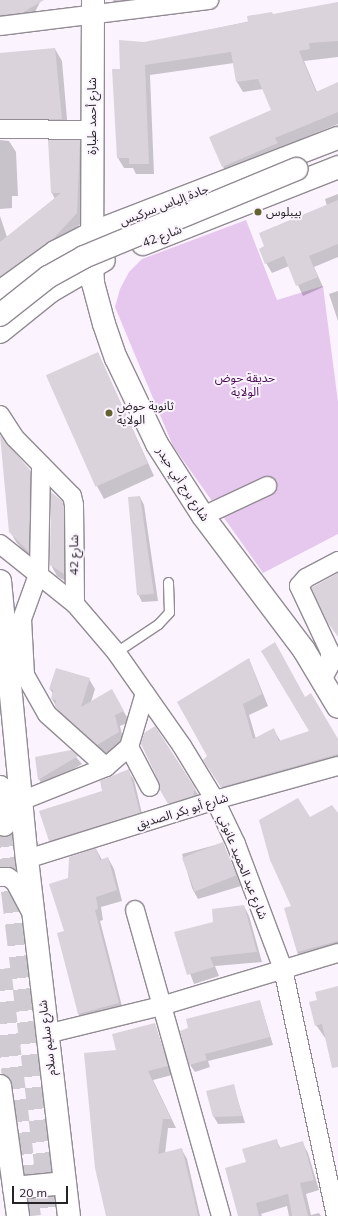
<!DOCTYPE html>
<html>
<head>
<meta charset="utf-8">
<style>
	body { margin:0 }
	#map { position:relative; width:338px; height:1216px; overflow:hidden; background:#fbf3fd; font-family:Mulish,"Noto Sans Arabic",sans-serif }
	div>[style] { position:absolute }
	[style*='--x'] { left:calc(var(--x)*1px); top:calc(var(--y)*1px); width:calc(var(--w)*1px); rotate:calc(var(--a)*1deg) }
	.green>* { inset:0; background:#e6c8ef }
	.shadow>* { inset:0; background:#0003; transform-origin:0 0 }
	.building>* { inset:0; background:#dad3dc; transform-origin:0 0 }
	.highway-tunnel>* { height:22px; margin-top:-11px; transform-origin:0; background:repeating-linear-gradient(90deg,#d0cad2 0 22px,transparent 0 33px) }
	.roads { filter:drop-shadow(1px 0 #928b93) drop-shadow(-1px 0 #928b93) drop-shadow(0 1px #928b93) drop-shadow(0 -1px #928b93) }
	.lane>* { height:9px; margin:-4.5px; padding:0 4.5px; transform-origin:4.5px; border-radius:4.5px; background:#fff }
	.street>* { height:18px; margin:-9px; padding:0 9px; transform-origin:9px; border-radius:9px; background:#fff }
	.secondary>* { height:22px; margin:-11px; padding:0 11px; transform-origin:11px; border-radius:11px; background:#fff }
	.highway>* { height:22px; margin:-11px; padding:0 11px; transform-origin:11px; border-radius:11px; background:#fff }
	.bridges { filter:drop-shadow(1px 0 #928b93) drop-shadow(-1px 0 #928b93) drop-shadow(0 1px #928b93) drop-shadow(0 -1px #928b93) }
	.secondary-bridge>* { height:22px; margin:-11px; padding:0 11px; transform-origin:11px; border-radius:11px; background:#fff }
	.dots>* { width:11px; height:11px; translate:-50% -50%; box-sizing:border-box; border:2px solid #fbf3fd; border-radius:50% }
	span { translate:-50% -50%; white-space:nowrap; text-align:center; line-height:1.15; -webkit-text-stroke:4px #fbf3fd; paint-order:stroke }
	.street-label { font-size:12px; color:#262427 }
	.poi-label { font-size:12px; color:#262427 }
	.left { translate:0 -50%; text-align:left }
	.park-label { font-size:12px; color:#470a55 }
	.scale { position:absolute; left:12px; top:1186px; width:56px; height:18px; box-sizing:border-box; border:2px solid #262427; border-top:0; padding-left:5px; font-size:12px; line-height:14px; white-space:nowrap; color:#262427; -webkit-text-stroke:3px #fbf3fd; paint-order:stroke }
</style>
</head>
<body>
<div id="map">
	<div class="green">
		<div style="clip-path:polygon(246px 220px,277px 300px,323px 286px,338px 402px,338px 534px,263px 573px,173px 446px,115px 307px,120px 289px,129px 272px,142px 259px)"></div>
	</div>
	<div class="shadow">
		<div style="clip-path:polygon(0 0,39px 0,40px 2px,31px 20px,0 27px)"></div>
		<div style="clip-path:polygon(113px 0,180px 0,115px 4px)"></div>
		<div style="clip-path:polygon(338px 3px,338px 57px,304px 61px,317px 92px,338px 83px,338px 124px,280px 148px,283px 153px,229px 177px,223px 167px,272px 110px,263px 89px,243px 92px,237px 82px,234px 63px,150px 75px,154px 174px,136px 174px,133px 168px,124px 168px,118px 158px,113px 70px,121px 70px,144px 43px)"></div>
		<div style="clip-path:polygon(55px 49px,62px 61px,68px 131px,0 134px,0 54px)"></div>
		<div style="clip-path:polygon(0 140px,9px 141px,16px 152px,18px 196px,12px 196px,12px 208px,0 209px)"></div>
		<div style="clip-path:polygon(49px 141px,79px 141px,85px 151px,81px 223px,59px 248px,0 290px,0 216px,7px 237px,55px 199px,52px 193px)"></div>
		<div style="clip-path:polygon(338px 194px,338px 257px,314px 267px,323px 287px,303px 296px,289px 266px,272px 273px,266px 263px,327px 206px,325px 199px)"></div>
		<div style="clip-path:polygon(338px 291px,338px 321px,329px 294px)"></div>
		<div style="clip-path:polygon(98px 353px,154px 476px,104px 499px,97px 486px)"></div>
		<div style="clip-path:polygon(30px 470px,36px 481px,34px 561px,16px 542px,10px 531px)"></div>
		<div style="clip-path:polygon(140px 497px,144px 505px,158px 601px,142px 602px,138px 594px)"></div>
		<div style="clip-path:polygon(62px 502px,68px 513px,70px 584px,57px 576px,51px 565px)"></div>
		<div style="clip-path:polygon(249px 659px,268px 706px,249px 715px,256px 739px,274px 730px,281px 742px,310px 732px,305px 698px,338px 741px,338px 767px,229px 798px,204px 760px,209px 757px)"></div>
		<div style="clip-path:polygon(89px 679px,95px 689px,91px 702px,111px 691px,130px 722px,120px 726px,124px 743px,104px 755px,63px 718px,52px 699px,53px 694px,50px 689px)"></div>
		<div style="clip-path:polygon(71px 751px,82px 764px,43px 787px,39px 779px)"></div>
		<div style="clip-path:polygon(128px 771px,134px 780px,144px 822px,55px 850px,49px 841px)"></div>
		<div style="left:194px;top:788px;width:13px;height:29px;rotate:58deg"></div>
		<div style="clip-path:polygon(338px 813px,338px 953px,303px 962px,297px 952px,293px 906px)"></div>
		<div style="clip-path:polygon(223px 843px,241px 886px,198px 899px,192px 888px,182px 854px)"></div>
		<div style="clip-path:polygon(96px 849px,102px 860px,108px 858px,114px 869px,122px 901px,101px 907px,103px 920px,100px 921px,124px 1014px,85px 1024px,78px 1013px,65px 932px,69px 879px)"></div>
		<div style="clip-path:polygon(244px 906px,249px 916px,262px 962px,215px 966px,219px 976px,194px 984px,175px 933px,214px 923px)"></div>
		<div style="clip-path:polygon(338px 987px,338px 1056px,316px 1025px)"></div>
		<div style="clip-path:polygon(260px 1002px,273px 1045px,208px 1061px,210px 1067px,195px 1072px,190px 1065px)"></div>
		<div style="clip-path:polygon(155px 1025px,172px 1075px,153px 1080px,176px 1128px,168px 1128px,165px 1154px,182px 1150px,187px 1159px,200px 1216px,107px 1216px,117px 1051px)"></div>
		<div style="clip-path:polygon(233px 1085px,245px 1123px,218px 1124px,214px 1117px)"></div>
		<div style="clip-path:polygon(276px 1140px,281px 1149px,302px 1142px,308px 1153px,319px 1190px,306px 1194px,311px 1215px,319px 1213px,321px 1216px,289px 1216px,287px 1206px,261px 1214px,262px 1216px,239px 1216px,247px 1163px)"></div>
	</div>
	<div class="building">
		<div style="clip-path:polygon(0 0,44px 0,22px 13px,0 15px)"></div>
		<div style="clip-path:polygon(338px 2px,338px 41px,309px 43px,310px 49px,299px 51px,316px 92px,338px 82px,338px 112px,275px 138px,278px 143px,222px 167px,209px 137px,271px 110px,258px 79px,236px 82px,231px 52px,145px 65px,149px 164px,129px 164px,129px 158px,117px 158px,112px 69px,120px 69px,119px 40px,144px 42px,248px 22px,247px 16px,272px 12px,273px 14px)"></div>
		<div style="clip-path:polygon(55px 48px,62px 119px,0 119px,0 53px)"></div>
		<div style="clip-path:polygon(48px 140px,80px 140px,77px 213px,53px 239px,0 277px,0 242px,61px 193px,51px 193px)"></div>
		<div style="clip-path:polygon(338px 200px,338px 244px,309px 256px,318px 277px,296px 286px,284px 256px,265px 264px,259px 249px,264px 246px,259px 233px)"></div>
		<div style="left:98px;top:352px;width:122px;height:57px;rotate:66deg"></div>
		<div style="clip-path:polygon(0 435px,30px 470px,29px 552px,9px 532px)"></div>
		<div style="clip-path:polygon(51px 492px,62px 501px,64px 506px,64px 574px,50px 565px)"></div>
		<div style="clip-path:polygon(140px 496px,154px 594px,137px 595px,128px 497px)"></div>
		<div style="clip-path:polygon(338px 573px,338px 637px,328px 623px,311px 588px)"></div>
		<div style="clip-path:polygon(275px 642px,305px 697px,311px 693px,338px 739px,338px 754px,221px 787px,203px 760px,207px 756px,177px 702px,249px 658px,262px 694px,243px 704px,253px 739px,274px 728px,279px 741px,309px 731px,261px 651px)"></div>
		<div style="clip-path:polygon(56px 668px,90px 678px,81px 707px,112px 689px,124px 711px,115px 715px,119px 732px,97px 745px,55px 707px,56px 700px,51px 699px,53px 690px,49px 689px)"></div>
		<div style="clip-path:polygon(155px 726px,195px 788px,193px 796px,168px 804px,160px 790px,159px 782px,141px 744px,144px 733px)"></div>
		<div style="clip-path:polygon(71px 750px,78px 756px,38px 780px,35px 757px)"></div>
		<div style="clip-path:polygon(129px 769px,140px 813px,49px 841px,39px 811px,102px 791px,100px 781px)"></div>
		<div style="clip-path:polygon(298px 798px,310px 817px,332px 805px,338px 813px,338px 941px,297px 952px,284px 908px,291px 906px,270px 860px,259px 820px)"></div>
		<div style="left:223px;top:842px;width:36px;height:44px;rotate:69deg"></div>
		<div style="clip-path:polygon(96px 848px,100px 860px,108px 857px,117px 890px,96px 897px,98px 909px,95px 910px,119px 1003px,78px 1014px,57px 933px,64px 931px,49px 884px,68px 878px,69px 857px)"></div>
		<div style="clip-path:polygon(244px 905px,257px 952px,210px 957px,214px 967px,187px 975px,174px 932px,213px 922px,212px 909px)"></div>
		<div style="clip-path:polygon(338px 986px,338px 1067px,332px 1068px,322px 1024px,315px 1026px,309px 1002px,317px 1000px,315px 992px)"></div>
		<div style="clip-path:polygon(260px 1000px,270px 1037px,205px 1054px,207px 1060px,189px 1065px,180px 1031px,188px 1028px,186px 1019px)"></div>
		<div style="clip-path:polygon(155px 1023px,168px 1066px,148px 1071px,171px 1119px,163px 1119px,158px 1154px,182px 1148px,198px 1216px,106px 1216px,95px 1168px,84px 1053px,116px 1050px,112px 1034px)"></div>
		<div style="clip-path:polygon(234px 1084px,242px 1116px,213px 1117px,206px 1091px)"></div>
		<div style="clip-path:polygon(277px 1139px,279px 1148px,303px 1141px,314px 1180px,300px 1183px,308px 1216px,292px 1216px,288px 1194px,256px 1203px,259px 1216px,238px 1216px,225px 1168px,246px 1162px,242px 1149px)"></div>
	</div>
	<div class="highway-tunnel">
		<div style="--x:4;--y:825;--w:394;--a:83.1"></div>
		<div style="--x:0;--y:969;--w:249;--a:83.1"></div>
	</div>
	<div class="roads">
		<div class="lane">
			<div style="--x:116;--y:652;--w:50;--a:-33.7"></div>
			<div style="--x:158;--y:624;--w:16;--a:-47"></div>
			<div style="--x:169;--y:612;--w:30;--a:-92"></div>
		</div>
		<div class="street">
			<div style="--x:0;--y:26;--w:211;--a:-7.1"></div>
			<div style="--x:0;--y:129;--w:91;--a:0.6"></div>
			<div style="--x:0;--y:415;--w:27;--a:57"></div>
			<div style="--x:15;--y:438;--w:81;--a:45.5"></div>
			<div style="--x:72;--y:496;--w:9;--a:77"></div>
			<div style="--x:74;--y:505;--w:99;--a:89.4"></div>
			<div style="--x:203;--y:516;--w:71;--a:-25.1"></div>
			<div style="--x:0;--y:544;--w:96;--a:38.7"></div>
			<div style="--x:75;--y:604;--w:63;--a:49.5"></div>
			<div style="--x:116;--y:652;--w:115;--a:54.9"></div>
			<div style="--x:182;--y:746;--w:63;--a:58.6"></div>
			<div style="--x:215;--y:800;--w:49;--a:64.5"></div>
			<div style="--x:236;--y:844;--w:134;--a:69.4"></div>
			<div style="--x:283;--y:969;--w:253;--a:77.9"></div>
			<div style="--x:322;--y:680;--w:17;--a:-62"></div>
			<div style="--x:330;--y:665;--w:13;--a:-90"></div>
			<div style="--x:330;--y:652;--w:73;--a:-115.2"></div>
			<div style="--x:299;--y:586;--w:11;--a:-49"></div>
			<div style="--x:306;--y:578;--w:36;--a:-28"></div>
			<div style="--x:129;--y:747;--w:45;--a:62.3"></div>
			<div style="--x:106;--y:767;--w:30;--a:-41"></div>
			<div style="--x:129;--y:747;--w:56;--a:-73.5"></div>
			<div style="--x:21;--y:801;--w:92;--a:-21.8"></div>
			<div style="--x:106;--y:767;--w:79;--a:-138.1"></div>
			<div style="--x:47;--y:714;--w:45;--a:-119.4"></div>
			<div style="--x:25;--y:675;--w:56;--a:-93.1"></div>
			<div style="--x:22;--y:619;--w:50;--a:-70.1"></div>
			<div style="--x:39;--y:572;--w:107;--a:-88.9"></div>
			<div style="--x:27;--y:859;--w:197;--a:-17.4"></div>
			<div style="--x:215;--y:800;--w:128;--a:-15.5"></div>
			<div style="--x:0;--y:877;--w:8;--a:0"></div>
			<div style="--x:8;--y:877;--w:9;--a:36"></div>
			<div style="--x:15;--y:882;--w:32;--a:62"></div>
			<div style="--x:135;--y:910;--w:318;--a:74.3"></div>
			<div style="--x:46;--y:1034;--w:118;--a:-13.7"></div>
			<div style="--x:161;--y:1006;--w:185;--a:-16.7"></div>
		</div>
		<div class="secondary">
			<div style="--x:93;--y:0;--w:264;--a:90.2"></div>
			<div style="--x:92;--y:264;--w:19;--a:87"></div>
			<div style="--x:93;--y:283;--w:42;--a:75"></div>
			<div style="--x:104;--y:324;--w:36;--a:71"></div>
			<div style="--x:116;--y:358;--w:95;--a:64.5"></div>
			<div style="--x:157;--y:444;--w:85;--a:57.4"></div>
			<div style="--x:203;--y:516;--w:168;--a:53"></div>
			<div style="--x:304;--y:650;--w:66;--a:59.2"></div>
			<div style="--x:143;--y:244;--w:210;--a:-21.5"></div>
			<div style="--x:0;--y:292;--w:68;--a:-36"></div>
			<div style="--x:55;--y:252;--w:44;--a:-27.1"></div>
			<div style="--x:94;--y:232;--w:261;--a:-21.1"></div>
			<div style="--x:0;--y:332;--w:65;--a:-38.8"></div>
			<div style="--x:51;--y:291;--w:61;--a:-30.3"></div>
			<div style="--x:27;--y:859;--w:359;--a:83.3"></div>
			<div style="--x:0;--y:1086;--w:131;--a:82.1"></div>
			<div style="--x:14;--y:1188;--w:51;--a:-5.6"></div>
		</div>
		<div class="highway">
			<div style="--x:0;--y:581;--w:279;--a:84.5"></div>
			<div style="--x:0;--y:787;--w:38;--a:84"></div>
		</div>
	</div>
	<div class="bridges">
		<div class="secondary-bridge">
			<div style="--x:0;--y:315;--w:61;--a:-38.4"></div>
			<div style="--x:48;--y:277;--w:41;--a:-29.1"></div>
			<div style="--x:84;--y:257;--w:230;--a:-22.5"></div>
		</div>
	</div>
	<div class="dots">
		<div style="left:258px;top:212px;background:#636330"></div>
		<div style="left:109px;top:413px;background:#636330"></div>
	</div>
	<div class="street-label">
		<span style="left:92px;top:116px;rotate:-90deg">شارع أحمد طبارة</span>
		<span style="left:164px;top:205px;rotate:-21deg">جادة إلياس سركيس</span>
		<span style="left:162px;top:236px;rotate:-21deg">شارع 42</span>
		<span style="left:183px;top:484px;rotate:57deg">شارع برج أبي حيدر</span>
		<span style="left:74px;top:555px;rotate:-90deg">شارع 42</span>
		<span style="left:182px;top:811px;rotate:-17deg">شارع أبو بكر الصديق</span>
		<span style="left:243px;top:867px;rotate:68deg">شارع عبد الحميد عانوتي</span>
		<span style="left:47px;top:1038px;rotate:-97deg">شارع سليم سلام</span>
	</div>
	<div class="poi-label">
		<span class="left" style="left:266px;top:212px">بيبلوس</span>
		<span class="left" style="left:117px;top:413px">ثانوية حوض<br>الولاية</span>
	</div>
	<div class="park-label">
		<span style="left:245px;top:385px">حديقة حوض<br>الولاية</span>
	</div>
	<div class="scale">20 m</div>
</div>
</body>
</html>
